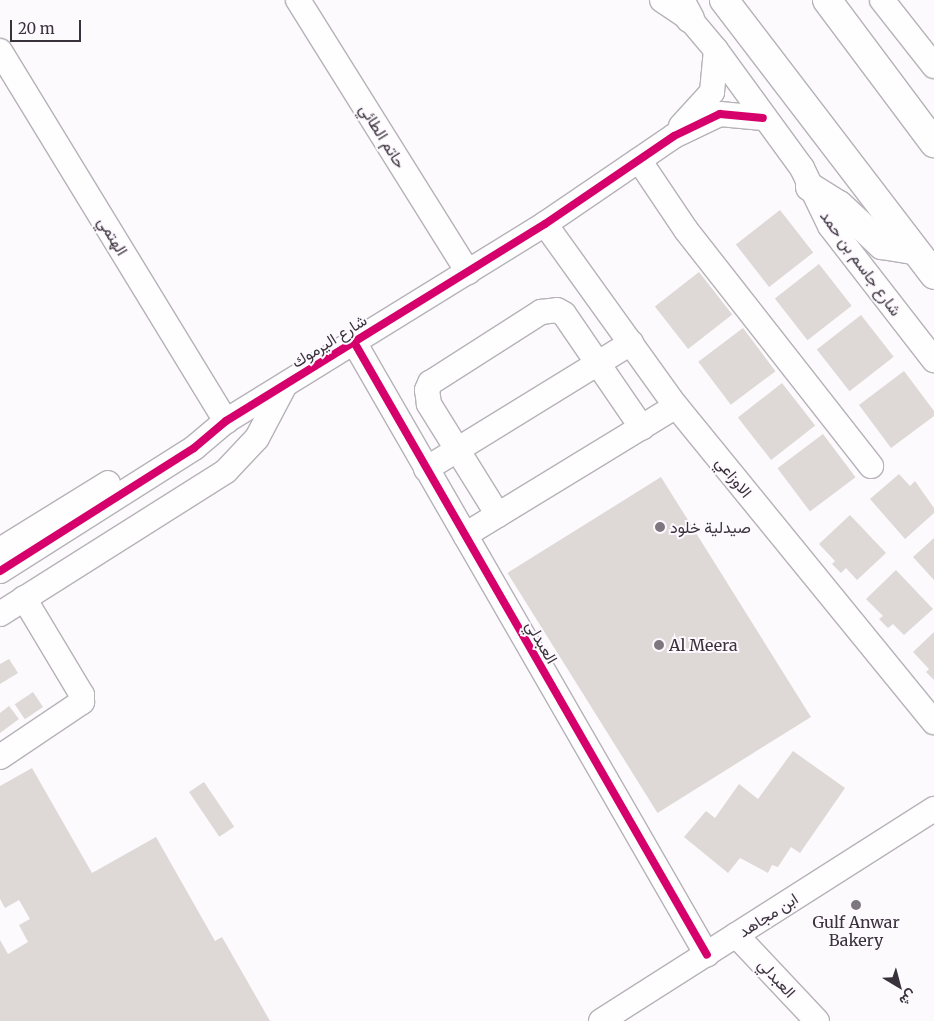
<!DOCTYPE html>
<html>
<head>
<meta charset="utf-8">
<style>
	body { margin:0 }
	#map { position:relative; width:934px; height:1021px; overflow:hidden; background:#fcfafd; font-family:Merriweather,Vazirmatn,serif }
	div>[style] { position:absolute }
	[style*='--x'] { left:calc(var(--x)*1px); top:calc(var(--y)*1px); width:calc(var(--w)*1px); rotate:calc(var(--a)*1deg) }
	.building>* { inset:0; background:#ded8d6; transform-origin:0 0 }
	.roads { filter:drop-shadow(1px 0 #b6b2b8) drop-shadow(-1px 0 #b6b2b8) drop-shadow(0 1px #b6b2b8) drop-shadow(0 -1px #b6b2b8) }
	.minor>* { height:24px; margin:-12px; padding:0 12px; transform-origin:12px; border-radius:12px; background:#fffeff }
	.major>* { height:28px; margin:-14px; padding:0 14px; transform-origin:14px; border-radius:14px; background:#fffeff }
	.cycleway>* { height:8px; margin:-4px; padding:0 4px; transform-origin:4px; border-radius:4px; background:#d6006c }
	.dots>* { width:14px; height:14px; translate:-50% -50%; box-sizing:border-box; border:2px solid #fdf9fe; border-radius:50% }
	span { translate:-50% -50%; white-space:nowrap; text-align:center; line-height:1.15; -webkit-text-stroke:4px #fdf9fe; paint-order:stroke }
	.street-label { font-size:16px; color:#39323c }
	.poi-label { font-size:16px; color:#39323c }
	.left { translate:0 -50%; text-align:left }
	.north { position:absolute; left:874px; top:961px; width:50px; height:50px; -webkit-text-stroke:4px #fdf9fe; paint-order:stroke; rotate:143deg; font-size:14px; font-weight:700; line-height:20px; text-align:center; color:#39323c }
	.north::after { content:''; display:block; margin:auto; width:18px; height:22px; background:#39323c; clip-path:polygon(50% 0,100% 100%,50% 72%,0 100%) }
	.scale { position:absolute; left:10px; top:20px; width:71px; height:22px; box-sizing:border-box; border:2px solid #39323c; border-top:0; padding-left:6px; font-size:15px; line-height:18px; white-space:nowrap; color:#39323c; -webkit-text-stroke:4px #fdf9fe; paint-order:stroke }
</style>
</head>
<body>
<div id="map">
	<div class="building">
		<div style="left:780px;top:210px;width:54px;height:56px;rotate:52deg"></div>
		<div style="left:819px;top:264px;width:53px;height:56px;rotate:52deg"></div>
		<div style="left:699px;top:272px;width:54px;height:56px;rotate:52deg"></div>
		<div style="left:861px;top:315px;width:53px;height:56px;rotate:52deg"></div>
		<div style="left:743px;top:328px;width:54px;height:56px;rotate:53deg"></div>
		<div style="clip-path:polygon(904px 371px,934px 411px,934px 416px,891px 448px,859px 405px)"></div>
		<div style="left:782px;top:383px;width:54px;height:56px;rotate:52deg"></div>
		<div style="left:823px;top:434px;width:54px;height:57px;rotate:53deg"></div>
		<div style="clip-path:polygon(899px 474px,910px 486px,915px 481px,934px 508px,934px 513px,905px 539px,870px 499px)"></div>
		<div style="left:661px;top:477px;width:283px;height:181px;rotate:58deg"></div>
		<div style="clip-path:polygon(850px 515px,886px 553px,857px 580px,846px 568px,841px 573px,832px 564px,835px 561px,819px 544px)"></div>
		<div style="clip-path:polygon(934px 538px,934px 580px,913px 557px)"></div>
		<div style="clip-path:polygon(896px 570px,933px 609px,904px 635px,893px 624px,888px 628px,879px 619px,883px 616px,866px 599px)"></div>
		<div style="clip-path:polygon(934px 632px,934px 680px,926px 672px,929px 669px,913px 652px)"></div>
		<div style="clip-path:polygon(9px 659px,18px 673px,0 684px,0 664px)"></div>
		<div style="left:33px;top:692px;width:18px;height:22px;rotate:56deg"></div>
		<div style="clip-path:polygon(9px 706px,19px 719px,0 733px,0 713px)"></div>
		<div style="clip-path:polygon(793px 751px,845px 788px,800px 853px,791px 847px,778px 867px,772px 865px,768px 873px,740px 858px,728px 873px,684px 837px,706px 811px,715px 818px,739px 784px,758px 799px)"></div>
		<div style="clip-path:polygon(32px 768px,92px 873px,156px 837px,215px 941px,222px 937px,270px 1021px,0 1021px,0 940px,8px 954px,28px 942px,19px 925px,30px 919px,19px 900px,5px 908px,0 899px,0 786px)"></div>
		<div style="left:204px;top:782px;width:54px;height:18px;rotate:56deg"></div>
	</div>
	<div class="roads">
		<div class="minor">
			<div style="--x:298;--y:0;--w:321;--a:58"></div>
			<div style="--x:662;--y:0;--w:34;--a:34"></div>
			<div style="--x:690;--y:19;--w:40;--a:50"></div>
			<div style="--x:716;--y:50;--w:146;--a:53.9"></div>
			<div style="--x:802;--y:168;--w:64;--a:64.2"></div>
			<div style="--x:830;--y:226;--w:170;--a:52.2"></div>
			<div style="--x:882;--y:0;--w:84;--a:51.8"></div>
			<div style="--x:0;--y:51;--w:434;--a:58.6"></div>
			<div style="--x:681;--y:126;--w:46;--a:-47.6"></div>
			<div style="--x:712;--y:92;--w:42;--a:-84.6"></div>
			<div style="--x:639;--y:160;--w:84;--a:56.1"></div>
			<div style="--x:686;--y:230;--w:300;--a:51.9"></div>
			<div style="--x:545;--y:224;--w:224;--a:54.3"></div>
			<div style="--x:676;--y:406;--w:408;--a:50.8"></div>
			<div style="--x:354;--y:342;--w:707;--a:60.06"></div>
			<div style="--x:426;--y:469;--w:241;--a:-31.6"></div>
			<div style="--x:498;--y:515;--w:131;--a:-121.9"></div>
			<div style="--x:429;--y:404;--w:14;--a:-98"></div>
			<div style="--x:427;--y:390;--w:8;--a:-67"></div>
			<div style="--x:430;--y:383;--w:132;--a:-32.6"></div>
			<div style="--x:541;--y:312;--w:16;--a:-7"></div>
			<div style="--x:557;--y:310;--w:8;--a:30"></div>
			<div style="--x:564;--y:314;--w:138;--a:55.6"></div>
			<div style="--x:465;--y:535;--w:247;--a:-31.4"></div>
			<div style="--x:0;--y:550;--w:127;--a:-31.8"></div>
			<div style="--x:0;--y:571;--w:230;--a:-32.4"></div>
			<div style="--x:194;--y:448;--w:42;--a:-40.2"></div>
			<div style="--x:226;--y:421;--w:375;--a:-31.7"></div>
			<div style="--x:545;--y:224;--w:156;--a:-34.3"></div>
			<div style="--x:674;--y:136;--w:51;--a:-25.6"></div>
			<div style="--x:720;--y:114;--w:43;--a:5.3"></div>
			<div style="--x:0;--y:614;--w:267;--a:-32.3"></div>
			<div style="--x:226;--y:471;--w:45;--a:-46.8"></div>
			<div style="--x:257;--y:438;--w:60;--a:-62.2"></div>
			<div style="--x:0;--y:757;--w:99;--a:-33.9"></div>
			<div style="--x:82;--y:702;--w:7;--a:-90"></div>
			<div style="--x:82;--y:695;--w:113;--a:-120.9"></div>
			<div style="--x:736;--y:935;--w:118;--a:46.7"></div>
			<div style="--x:601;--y:1021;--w:395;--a:-32.5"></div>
		</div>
		<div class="major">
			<div style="--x:680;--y:0;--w:21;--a:62"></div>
			<div style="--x:724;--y:0;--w:346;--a:52.6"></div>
			<div style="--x:827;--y:0;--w:179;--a:53.2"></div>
			<div style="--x:810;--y:187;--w:34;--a:32"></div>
			<div style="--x:839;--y:205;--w:59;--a:42.9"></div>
			<div style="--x:882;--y:245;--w:31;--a:9"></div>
		</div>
	</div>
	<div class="cycleway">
		<div style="--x:354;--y:342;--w:707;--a:60.06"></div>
		<div style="--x:0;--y:571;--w:230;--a:-32.4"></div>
		<div style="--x:194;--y:448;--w:42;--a:-40.2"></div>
		<div style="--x:226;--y:421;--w:375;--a:-31.7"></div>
		<div style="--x:545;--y:224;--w:156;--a:-34.3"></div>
		<div style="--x:674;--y:136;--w:51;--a:-25.6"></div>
		<div style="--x:720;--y:114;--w:43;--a:5.3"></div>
	</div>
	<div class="dots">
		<div style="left:660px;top:527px;background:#7d7880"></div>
		<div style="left:659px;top:645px;background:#7d7880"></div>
		<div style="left:856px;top:905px;background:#7d7880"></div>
	</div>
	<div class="street-label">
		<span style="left:383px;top:136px;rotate:58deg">حاتم الطائي</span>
		<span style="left:113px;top:236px;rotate:59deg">الهتمي</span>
		<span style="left:861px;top:263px;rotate:54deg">شارع جاسم بن حمد</span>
		<span style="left:329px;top:341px;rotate:-32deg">شارع اليرموك</span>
		<span style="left:734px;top:477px;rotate:51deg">الاوزاعي</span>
		<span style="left:542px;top:642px;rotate:60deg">العبدلي</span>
		<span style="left:768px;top:915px;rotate:-33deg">ابن مجاهد</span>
		<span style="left:777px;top:978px;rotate:47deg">العبدلي</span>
	</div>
	<div class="poi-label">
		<span class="left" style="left:670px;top:527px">صيدلية خلود</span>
		<span class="left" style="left:669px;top:645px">Al Meera</span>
		<span style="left:856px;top:931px">Gulf Anwar<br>Bakery</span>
	</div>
	<div class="north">ش</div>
	<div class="scale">20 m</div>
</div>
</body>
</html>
